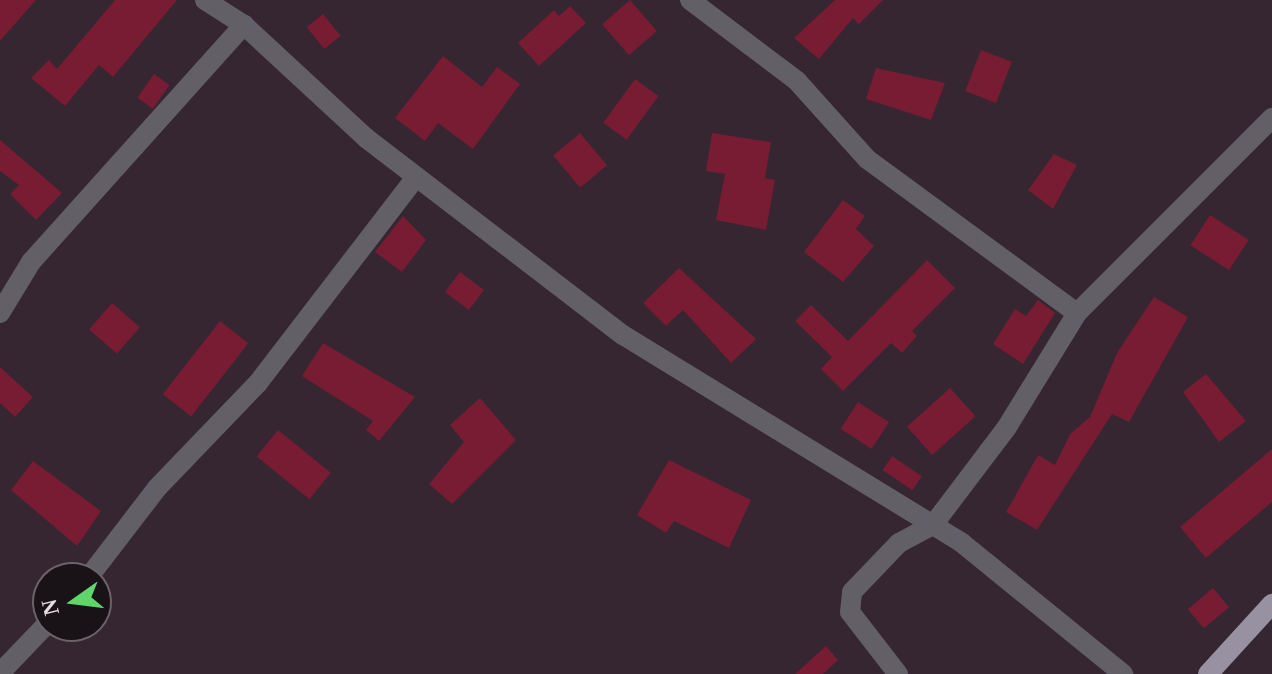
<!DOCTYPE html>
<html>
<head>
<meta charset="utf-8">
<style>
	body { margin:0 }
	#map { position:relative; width:1272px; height:674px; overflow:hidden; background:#352631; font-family:Georgia,serif }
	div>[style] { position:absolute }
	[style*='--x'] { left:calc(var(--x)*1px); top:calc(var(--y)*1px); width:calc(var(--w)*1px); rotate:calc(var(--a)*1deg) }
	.building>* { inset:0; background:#771c32; transform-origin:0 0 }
	.minor>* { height:20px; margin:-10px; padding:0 10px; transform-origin:10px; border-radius:10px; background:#625f67 }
	.primary>* { height:20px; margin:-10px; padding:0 10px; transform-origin:10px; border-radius:10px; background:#9891a1 }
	span { translate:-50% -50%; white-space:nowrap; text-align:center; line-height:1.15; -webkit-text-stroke:6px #191216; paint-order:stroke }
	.north { position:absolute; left:32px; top:562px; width:80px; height:80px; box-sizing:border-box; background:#191216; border:2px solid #6b6368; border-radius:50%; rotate:256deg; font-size:22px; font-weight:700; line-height:32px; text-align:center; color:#e7dde3 }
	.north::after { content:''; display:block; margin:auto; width:28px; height:36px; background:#60d56a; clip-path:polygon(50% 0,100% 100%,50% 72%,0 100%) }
</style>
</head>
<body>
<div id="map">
	<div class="building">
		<div style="clip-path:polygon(0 0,36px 0,0 41px)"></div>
		<div style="clip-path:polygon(115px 0,177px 0,113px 77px,99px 65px,65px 106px,31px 78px,49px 60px,57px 69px)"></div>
		<div style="left:630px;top:0;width:41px;height:37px;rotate:49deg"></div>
		<div style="clip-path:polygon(835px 0,883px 0,859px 24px,853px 18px,819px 59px,794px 38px)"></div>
		<div style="clip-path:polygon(570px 6px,586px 23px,539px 66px,518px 43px,554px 10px,559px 16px)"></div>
		<div style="left:323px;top:14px;width:28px;height:21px;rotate:51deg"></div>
		<div style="left:981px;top:50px;width:33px;height:44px;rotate:21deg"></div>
		<div style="clip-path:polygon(443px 56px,482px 87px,497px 67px,520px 84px,473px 149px,438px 123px,425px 141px,395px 118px)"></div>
		<div style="clip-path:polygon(876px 68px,945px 83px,931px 120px,866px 99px)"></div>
		<div style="left:154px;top:74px;width:19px;height:29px;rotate:35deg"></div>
		<div style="left:635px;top:79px;width:29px;height:54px;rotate:36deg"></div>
		<div style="left:580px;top:133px;width:42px;height:35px;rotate:50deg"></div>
		<div style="clip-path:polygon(712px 133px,771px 142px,765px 178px,775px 180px,766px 230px,716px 220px,725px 174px,706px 171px)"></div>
		<div style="clip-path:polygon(0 140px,62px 193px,36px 220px,10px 194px,19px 185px,0 171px)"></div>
		<div style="clip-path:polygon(1054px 154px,1077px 165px,1053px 209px,1028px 190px)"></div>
		<div style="clip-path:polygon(843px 200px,865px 216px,856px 229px,874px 246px,843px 282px,804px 252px)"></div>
		<div style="left:1210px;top:215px;width:46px;height:36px;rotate:33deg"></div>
		<div style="clip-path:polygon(403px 216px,426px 240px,402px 272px,375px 252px)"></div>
		<div style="clip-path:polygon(927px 260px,955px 288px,912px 331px,917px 336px,902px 353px,891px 343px,843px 391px,821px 369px,832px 357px,795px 321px,811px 305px,848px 341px)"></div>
		<div style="clip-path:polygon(679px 268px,756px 339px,731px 363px,683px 310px,666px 326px,643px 303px)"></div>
		<div style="left:460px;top:272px;width:30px;height:25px;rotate:37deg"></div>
		<div style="clip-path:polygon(1154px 297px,1188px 317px,1129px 422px,1112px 414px,1037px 530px,1006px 512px,1038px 455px,1055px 465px,1070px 434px,1090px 417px,1117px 353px)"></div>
		<div style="clip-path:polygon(1038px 300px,1055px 313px,1023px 364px,993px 344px,1015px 309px,1026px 316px)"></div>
		<div style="left:112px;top:303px;width:37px;height:35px;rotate:41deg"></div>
		<div style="left:220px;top:321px;width:36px;height:93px;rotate:38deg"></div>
		<div style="clip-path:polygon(323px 343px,415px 397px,379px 441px,366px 430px,373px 421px,302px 376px)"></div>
		<div style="clip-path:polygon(0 367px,33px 397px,15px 417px,0 403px)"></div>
		<div style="clip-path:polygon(1206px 374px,1246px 421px,1219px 442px,1183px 392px)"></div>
		<div style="left:950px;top:388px;width:38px;height:58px;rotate:48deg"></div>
		<div style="clip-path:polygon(480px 398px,516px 440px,452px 504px,429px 484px,464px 442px,450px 425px)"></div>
		<div style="left:858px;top:402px;width:37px;height:32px;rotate:33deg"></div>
		<div style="left:278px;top:430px;width:68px;height:34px;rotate:39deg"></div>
		<div style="clip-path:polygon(1272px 449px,1272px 502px,1206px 558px,1180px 527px)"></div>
		<div style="left:892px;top:456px;width:36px;height:17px;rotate:34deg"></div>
		<div style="clip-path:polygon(669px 460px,751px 500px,729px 548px,674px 521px,666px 533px,637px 515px)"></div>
		<div style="clip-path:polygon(33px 461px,101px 511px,77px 546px,11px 490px)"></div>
		<div style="left:1213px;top:588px;width:25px;height:33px;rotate:50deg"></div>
		<div style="clip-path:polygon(826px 646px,838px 660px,823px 674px,795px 674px)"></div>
	</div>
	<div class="minor">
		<div style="--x:205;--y:0;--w:46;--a:32.7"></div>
		<div style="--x:244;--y:25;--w:166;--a:42.8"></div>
		<div style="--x:366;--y:138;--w:324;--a:37.5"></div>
		<div style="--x:623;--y:335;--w:398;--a:31.5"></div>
		<div style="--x:962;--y:543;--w:208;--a:39.1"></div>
		<div style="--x:690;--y:0;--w:134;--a:37.1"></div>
		<div style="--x:797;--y:81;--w:105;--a:48.1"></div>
		<div style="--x:867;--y:159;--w:260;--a:36.3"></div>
		<div style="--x:0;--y:313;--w:60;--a:-58.7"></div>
		<div style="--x:31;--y:262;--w:319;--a:-48.1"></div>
		<div style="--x:88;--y:578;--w:113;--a:-52.5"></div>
		<div style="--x:157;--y:488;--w:146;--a:-46.1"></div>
		<div style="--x:258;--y:383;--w:260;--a:-52.5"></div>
		<div style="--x:0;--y:673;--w:69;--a:-46.2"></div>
		<div style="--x:898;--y:674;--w:78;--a:-127.7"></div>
		<div style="--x:850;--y:612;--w:20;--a:-84"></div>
		<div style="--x:852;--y:592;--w:68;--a:-46.2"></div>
		<div style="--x:899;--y:543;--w:38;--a:-28"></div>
		<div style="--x:933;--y:525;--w:123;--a:-52.9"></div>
		<div style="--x:1007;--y:427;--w:134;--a:-58.4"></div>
		<div style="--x:1077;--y:313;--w:276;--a:-45"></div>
	</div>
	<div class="primary">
		<div style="--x:1208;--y:674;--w:95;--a:-47.6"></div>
	</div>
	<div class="north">N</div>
</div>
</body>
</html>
